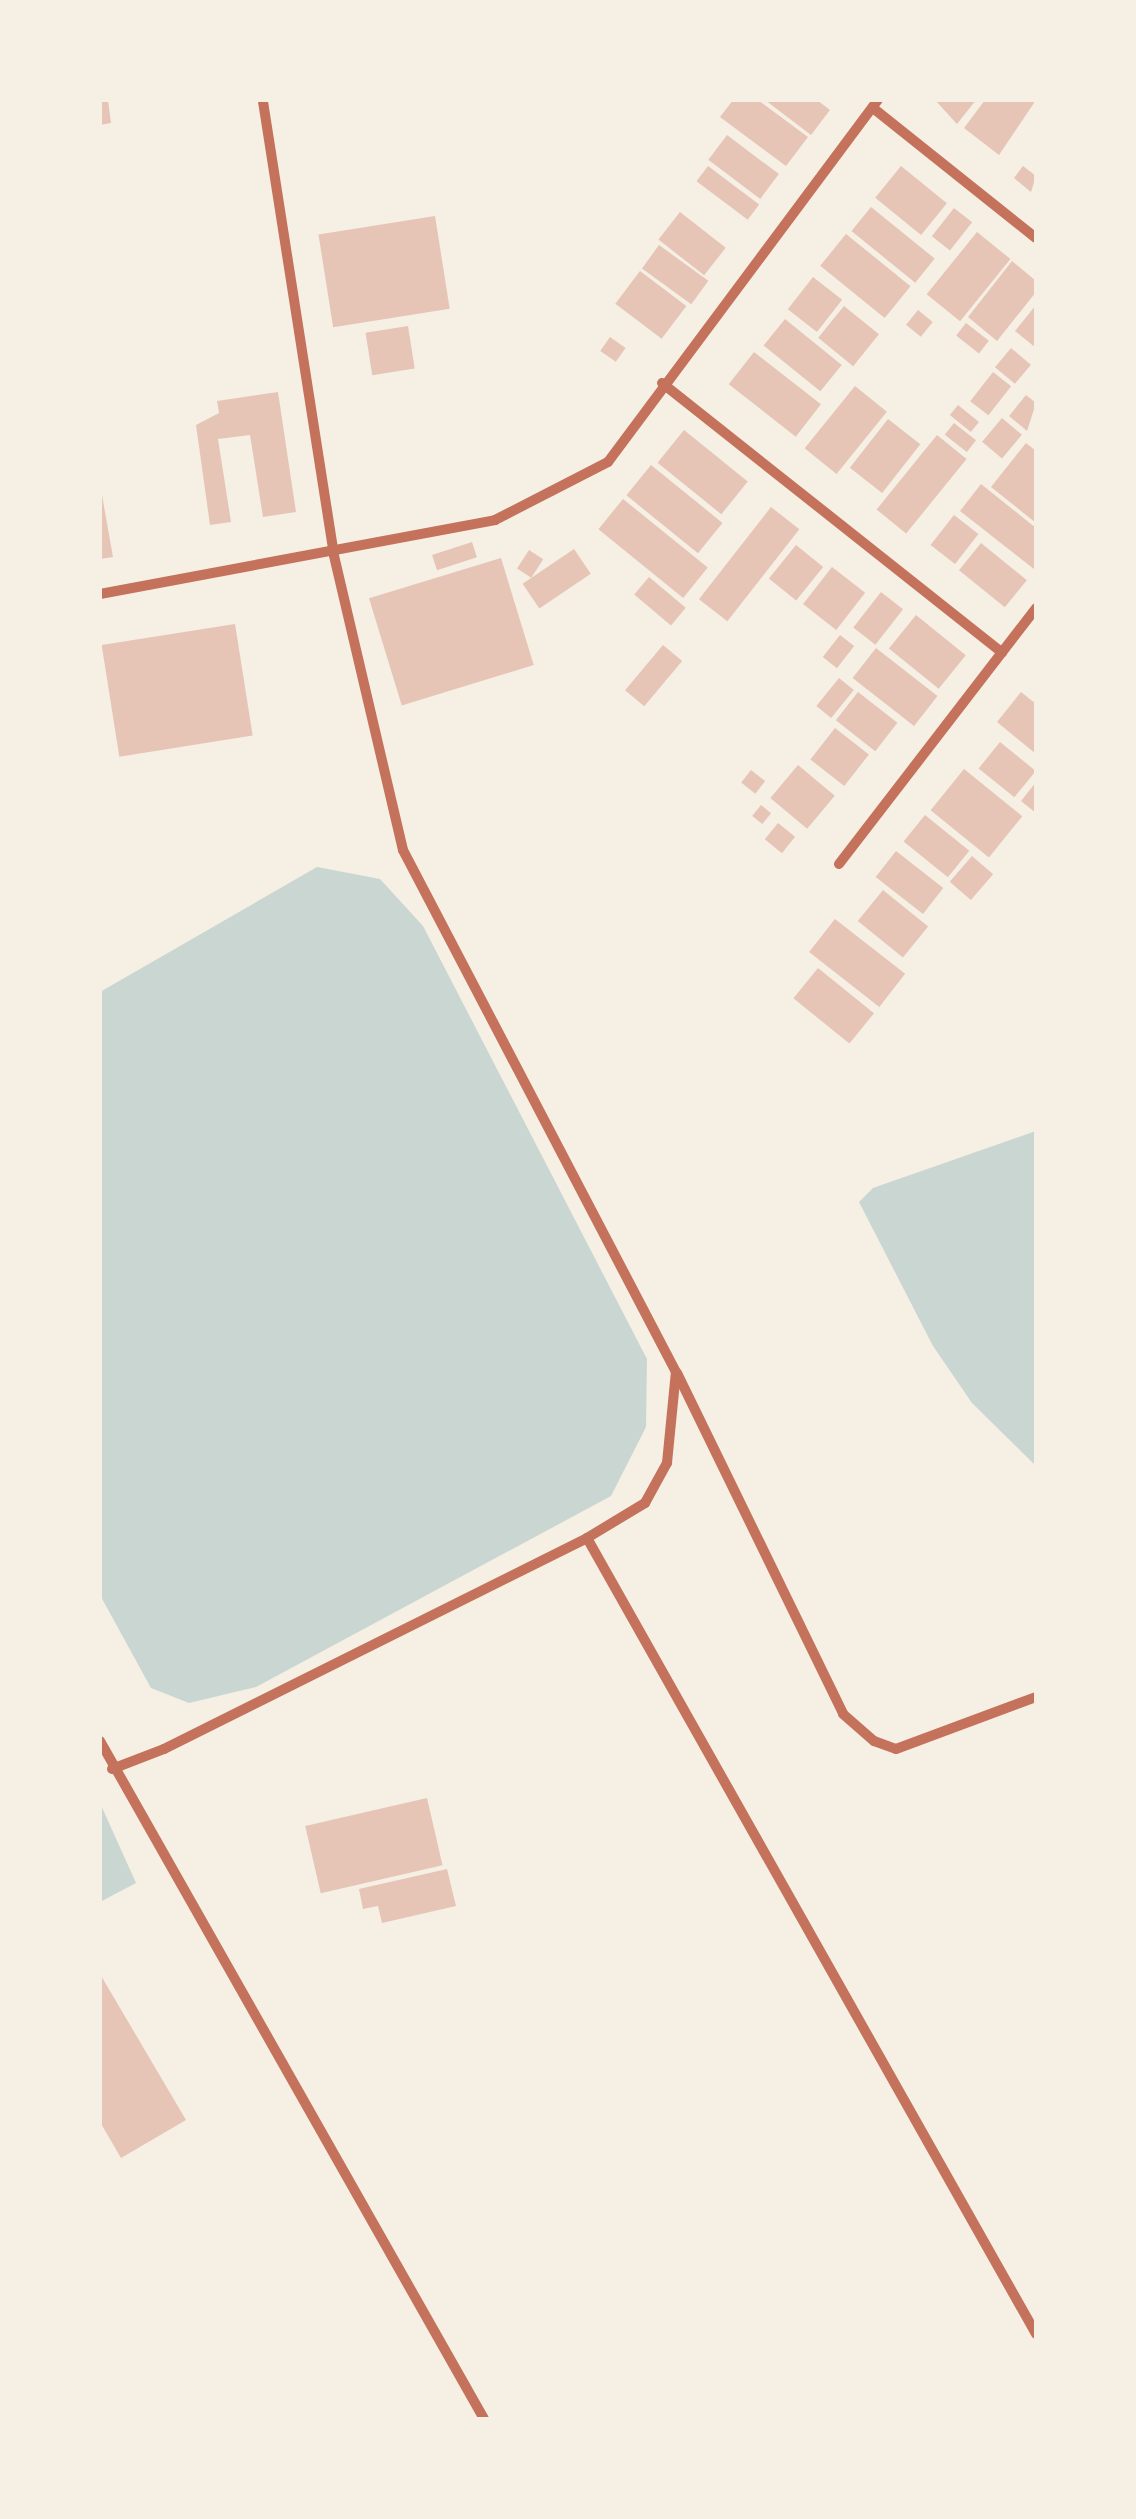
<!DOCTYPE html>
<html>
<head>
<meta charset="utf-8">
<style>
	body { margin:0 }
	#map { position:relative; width:1136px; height:2519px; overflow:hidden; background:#f6efe4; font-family:Karla,sans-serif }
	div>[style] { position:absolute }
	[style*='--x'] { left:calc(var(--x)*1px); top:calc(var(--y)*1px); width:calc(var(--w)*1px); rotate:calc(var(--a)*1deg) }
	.water>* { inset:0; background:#c9d6d2 }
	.building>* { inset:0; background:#e6c5b7; transform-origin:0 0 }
	.minor>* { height:10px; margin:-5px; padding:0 5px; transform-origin:5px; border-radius:5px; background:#c5725c }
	span { translate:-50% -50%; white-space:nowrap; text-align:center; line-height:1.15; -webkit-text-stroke:9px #f6efe4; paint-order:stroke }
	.frame { position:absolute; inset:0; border:102px solid #f6efe4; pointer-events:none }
</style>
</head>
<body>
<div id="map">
	<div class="water">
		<div style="clip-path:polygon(317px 867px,380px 879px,423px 926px,647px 1359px,646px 1427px,611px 1496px,256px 1687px,189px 1703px,151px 1688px,100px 1595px,100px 992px)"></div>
		<div style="clip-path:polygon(1036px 1131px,1036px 1466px,972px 1403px,933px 1346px,859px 1202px,873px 1188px)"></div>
		<div style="clip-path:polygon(100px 1803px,136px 1883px,100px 1902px)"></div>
	</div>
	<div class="building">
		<div style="clip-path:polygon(100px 100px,108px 100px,111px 123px,100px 125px)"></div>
		<div style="clip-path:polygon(733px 100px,758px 100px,808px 137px,786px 166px,720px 117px)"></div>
		<div style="clip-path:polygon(765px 100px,817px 100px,830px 110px,811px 135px)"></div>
		<div style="clip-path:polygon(935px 100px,976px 100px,957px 124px)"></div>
		<div style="clip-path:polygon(985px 100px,1036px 100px,999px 155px,964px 128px)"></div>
		<div style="left:727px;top:135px;width:65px;height:31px;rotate:37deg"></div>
		<div style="left:708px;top:166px;width:64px;height:19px;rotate:37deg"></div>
		<div style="left:901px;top:166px;width:59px;height:41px;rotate:39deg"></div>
		<div style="clip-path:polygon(1023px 166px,1036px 176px,1031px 192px,1014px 178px)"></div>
		<div style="left:871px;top:207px;width:82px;height:31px;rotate:39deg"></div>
		<div style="left:954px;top:208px;width:23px;height:36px;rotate:38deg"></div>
		<div style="left:680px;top:212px;width:58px;height:35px;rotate:38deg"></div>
		<div style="left:435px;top:216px;width:94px;height:118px;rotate:81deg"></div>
		<div style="left:977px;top:232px;width:43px;height:80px;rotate:39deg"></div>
		<div style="left:846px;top:234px;width:83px;height:41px;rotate:39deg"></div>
		<div style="left:659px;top:245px;width:61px;height:29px;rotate:36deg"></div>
		<div style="clip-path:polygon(1012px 261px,1036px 281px,1036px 292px,997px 341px,968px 317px)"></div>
		<div style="left:640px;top:271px;width:58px;height:41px;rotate:37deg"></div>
		<div style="left:813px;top:277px;width:37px;height:41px;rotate:38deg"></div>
		<div style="clip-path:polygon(1036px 305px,1036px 348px,1015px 331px)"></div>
		<div style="left:844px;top:306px;width:45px;height:41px;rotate:39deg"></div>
		<div style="left:918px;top:310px;width:19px;height:19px;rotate:39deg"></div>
		<div style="left:785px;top:319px;width:73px;height:34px;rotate:39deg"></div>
		<div style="left:966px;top:323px;width:29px;height:16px;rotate:38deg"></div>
		<div style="left:408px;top:326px;width:43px;height:43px;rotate:81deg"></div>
		<div style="left:610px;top:337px;width:19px;height:17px;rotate:35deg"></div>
		<div style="left:1011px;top:348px;width:26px;height:25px;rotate:40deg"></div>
		<div style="left:754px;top:352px;width:85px;height:41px;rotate:38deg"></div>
		<div style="left:993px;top:372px;width:23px;height:37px;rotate:38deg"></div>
		<div style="left:855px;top:386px;width:41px;height:80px;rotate:39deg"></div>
		<div style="clip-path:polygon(278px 392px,296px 512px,263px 517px,250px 435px,218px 439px,231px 522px,210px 525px,196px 425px,219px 413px,217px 401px)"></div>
		<div style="clip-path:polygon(1026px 395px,1036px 403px,1027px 431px,1009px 416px)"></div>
		<div style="left:958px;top:405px;width:27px;height:13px;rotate:39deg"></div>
		<div style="left:1002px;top:418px;width:26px;height:31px;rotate:40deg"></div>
		<div style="left:888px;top:419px;width:41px;height:62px;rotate:38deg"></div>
		<div style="left:954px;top:423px;width:28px;height:15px;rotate:38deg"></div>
		<div style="left:684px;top:430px;width:82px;height:42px;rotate:39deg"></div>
		<div style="left:937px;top:435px;width:38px;height:96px;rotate:39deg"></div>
		<div style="clip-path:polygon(1026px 443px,1036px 451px,1036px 523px,991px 487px)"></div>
		<div style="left:651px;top:465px;width:92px;height:39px;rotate:39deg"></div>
		<div style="clip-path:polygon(100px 484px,113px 557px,100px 559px)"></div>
		<div style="clip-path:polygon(981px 484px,1036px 528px,1034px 569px,960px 511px)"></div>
		<div style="left:623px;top:499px;width:109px;height:39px;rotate:39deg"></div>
		<div style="left:771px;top:507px;width:36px;height:117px;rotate:38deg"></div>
		<div style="left:954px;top:515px;width:31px;height:38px;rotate:38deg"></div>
		<div style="left:472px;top:542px;width:16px;height:42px;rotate:72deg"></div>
		<div style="left:981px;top:543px;width:59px;height:35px;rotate:39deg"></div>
		<div style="left:796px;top:545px;width:35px;height:43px;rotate:39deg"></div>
		<div style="left:574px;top:549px;width:30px;height:62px;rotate:56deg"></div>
		<div style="left:529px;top:550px;width:17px;height:22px;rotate:33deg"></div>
		<div style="left:501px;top:558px;width:112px;height:138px;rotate:73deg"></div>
		<div style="left:832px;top:567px;width:42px;height:47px;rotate:38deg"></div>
		<div style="left:649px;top:577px;width:48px;height:23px;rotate:40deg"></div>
		<div style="left:881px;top:592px;width:28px;height:45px;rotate:38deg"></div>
		<div style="left:916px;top:615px;width:64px;height:43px;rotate:39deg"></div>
		<div style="left:235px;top:624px;width:113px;height:135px;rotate:81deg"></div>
		<div style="left:840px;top:635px;width:18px;height:28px;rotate:38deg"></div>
		<div style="left:663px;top:645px;width:25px;height:59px;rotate:40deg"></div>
		<div style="left:876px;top:648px;width:78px;height:38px;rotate:38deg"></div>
		<div style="left:839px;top:678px;width:19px;height:36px;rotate:39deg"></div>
		<div style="left:858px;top:692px;width:50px;height:36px;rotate:38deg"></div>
		<div style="clip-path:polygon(1021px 692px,1036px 704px,1036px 754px,997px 722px)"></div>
		<div style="left:835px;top:728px;width:43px;height:40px;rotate:38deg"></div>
		<div style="left:1000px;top:742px;width:46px;height:34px;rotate:39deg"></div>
		<div style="left:798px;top:765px;width:48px;height:43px;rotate:40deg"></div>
		<div style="left:964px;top:769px;width:75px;height:53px;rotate:39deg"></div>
		<div style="left:751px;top:770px;width:18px;height:16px;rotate:38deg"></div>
		<div style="clip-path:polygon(1036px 782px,1036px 813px,1021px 801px)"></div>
		<div style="left:761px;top:805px;width:13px;height:14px;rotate:39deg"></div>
		<div style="left:925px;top:815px;width:57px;height:34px;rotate:39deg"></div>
		<div style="left:778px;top:823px;width:22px;height:21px;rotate:39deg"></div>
		<div style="left:896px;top:851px;width:60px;height:33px;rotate:38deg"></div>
		<div style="left:972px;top:856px;width:28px;height:34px;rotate:41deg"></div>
		<div style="left:883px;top:890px;width:58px;height:40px;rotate:39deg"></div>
		<div style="left:835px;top:919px;width:89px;height:42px;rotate:38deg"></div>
		<div style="left:818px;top:968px;width:72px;height:39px;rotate:39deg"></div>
		<div style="left:427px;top:1798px;width:69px;height:125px;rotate:77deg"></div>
		<div style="clip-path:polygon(447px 1869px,456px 1906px,382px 1923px,378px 1906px,363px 1909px,359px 1889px)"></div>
		<div style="clip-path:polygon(100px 1974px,186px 2120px,121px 2158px,100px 2122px)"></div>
	</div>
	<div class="minor">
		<div style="--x:873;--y:108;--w:208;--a:38.6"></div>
		<div style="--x:662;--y:383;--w:434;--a:38.4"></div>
		<div style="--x:100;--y:594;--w:402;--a:-10.6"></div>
		<div style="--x:495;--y:520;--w:127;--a:-27.2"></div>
		<div style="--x:608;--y:462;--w:452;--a:-53.3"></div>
		<div style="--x:839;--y:864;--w:323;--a:-52.4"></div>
		<div style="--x:677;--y:1373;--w:379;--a:64"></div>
		<div style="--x:843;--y:1714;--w:41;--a:41.1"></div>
		<div style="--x:874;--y:1741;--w:23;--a:20"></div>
		<div style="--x:896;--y:1749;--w:149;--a:-20.4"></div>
		<div style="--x:587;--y:1538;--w:914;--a:60.57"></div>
		<div style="--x:100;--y:1741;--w:779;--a:60.47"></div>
		<div style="--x:112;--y:1769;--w:56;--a:-21"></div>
		<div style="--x:164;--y:1749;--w:473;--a:-26.5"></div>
		<div style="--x:587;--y:1538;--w:68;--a:-31.1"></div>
		<div style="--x:645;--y:1503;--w:46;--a:-61.2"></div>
		<div style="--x:667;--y:1463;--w:91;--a:-84.4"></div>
		<div style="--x:676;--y:1372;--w:589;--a:-117.61"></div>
		<div style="--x:403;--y:850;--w:303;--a:-103.2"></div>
		<div style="--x:334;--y:555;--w:461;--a:-98.9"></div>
	</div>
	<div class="frame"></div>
</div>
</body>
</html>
